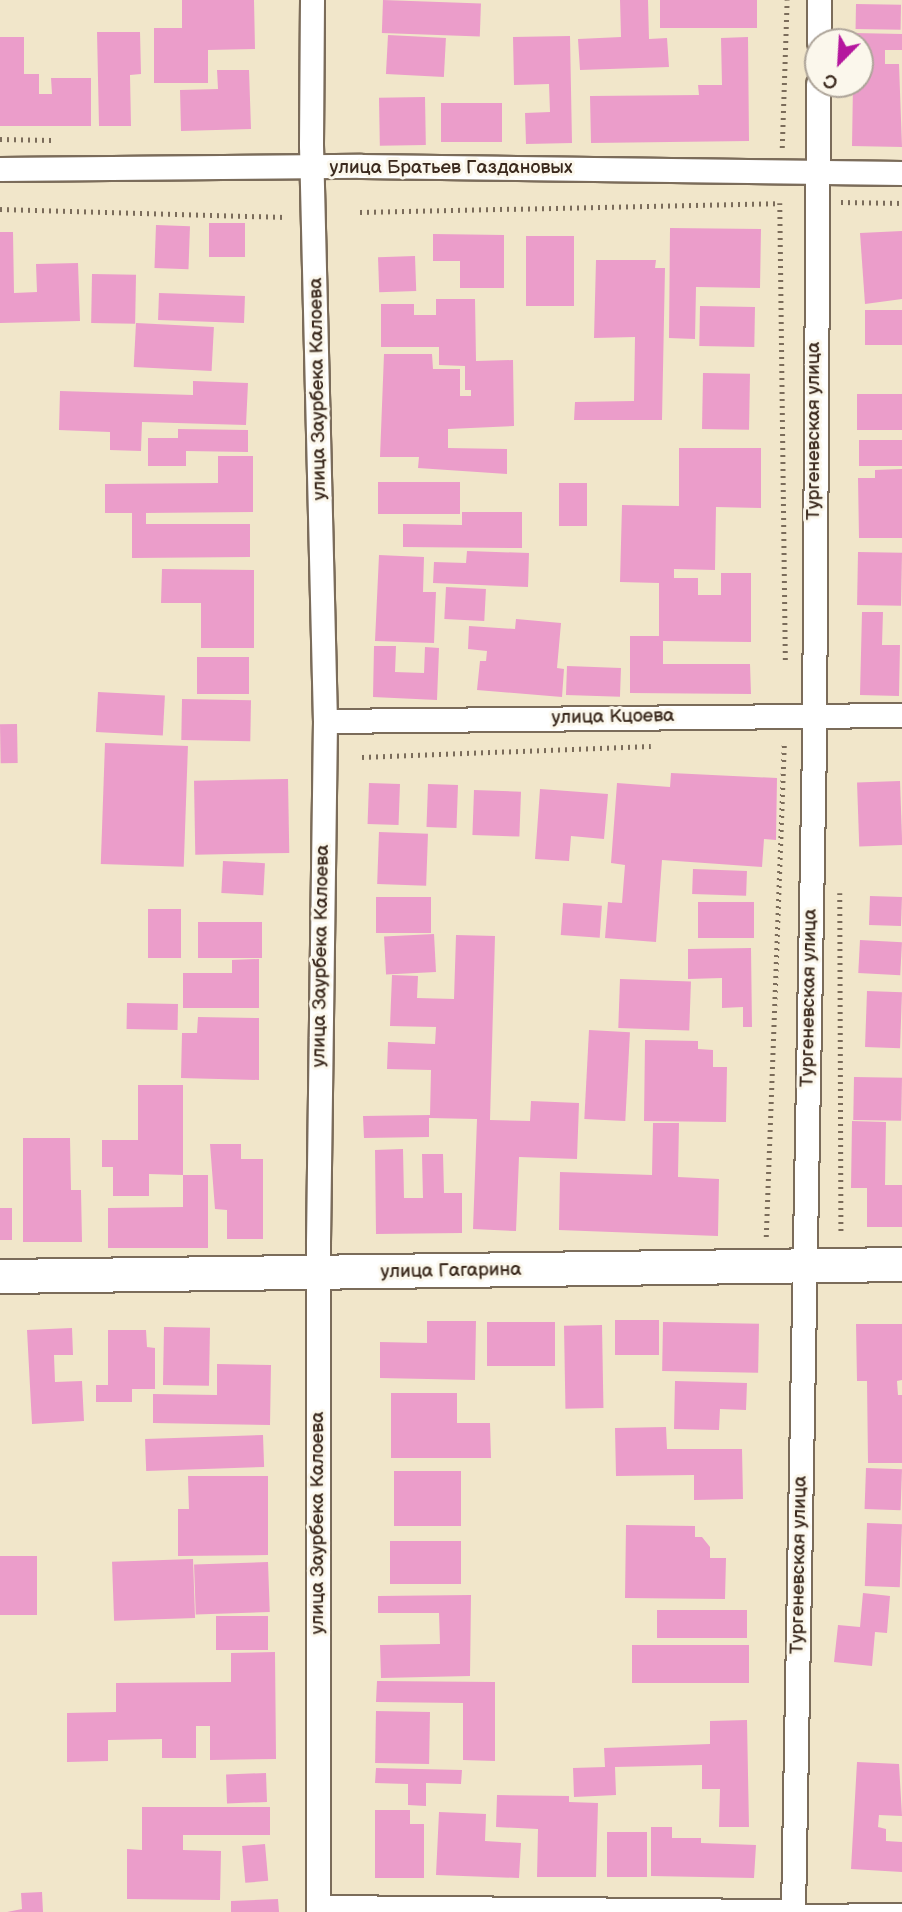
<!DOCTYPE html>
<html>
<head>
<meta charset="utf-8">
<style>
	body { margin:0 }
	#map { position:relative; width:902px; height:1912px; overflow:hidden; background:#f1e6ca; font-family:"Balsamiq Sans",sans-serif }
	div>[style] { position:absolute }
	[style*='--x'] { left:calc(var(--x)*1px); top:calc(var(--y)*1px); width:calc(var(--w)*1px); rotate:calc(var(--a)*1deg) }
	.building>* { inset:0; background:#eb9dca; transform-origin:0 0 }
	.path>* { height:4.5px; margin-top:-2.25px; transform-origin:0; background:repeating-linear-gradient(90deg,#7b6c5a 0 2px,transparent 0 7px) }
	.roads { filter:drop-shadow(2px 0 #7b6c5a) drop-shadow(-2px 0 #7b6c5a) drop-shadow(0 2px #7b6c5a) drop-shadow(0 -2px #7b6c5a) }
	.lane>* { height:12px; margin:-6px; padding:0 6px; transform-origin:6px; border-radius:6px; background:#fff }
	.street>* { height:23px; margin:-11.5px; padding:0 11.5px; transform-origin:11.5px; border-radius:11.5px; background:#fff }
	.secondary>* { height:33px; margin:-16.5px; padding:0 16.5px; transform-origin:16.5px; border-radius:16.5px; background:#fff }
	span { translate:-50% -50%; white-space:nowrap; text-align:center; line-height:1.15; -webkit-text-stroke:6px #fbf7ec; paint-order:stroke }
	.street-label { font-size:19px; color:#3b2a1e }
	.north { position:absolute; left:804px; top:28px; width:70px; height:70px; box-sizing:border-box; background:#fbf7ec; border:2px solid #aea59a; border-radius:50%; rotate:204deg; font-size:19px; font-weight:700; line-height:28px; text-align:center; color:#3b2a1e }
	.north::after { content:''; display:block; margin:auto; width:24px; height:32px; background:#b5179e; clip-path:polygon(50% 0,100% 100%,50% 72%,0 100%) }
</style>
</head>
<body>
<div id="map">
	<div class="building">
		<div style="clip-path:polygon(182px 0,254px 0,255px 49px,208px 50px,208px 83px,154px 83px,154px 28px,182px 28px)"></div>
		<div style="left:383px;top:0;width:98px;height:33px;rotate:2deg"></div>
		<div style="clip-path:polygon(620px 0,648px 0,649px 39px,667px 38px,669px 67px,580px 70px,578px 39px,621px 37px)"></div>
		<div style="left:660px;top:0;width:97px;height:28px"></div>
		<div style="left:856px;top:4px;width:45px;height:25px;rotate:1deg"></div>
		<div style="clip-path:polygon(97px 32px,140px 32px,141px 74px,130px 75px,131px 126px,99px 126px)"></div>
		<div style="clip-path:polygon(854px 33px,902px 34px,902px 50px,885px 50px,885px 64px,899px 64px,902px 147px,852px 146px,853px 84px,860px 84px,860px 42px,854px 42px)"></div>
		<div style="left:388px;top:35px;width:58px;height:39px;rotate:3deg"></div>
		<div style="clip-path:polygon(570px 36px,572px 143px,526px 144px,525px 113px,550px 112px,549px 84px,514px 85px,513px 37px)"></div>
		<div style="clip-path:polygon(0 37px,24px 37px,24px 74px,39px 74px,39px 94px,52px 94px,51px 78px,91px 78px,91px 126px,0 126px)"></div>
		<div style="clip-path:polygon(748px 37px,749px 141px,591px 143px,590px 96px,699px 95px,698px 85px,722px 85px,721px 38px)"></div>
		<div style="clip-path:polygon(217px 70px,249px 70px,251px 129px,181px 131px,180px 90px,218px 89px)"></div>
		<div style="left:425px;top:97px;width:48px;height:46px;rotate:89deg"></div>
		<div style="left:441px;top:103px;width:61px;height:39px"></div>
		<div style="left:209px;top:223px;width:36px;height:34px"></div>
		<div style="left:156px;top:225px;width:34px;height:43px;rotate:2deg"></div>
		<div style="clip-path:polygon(670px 228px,761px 229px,760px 288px,696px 287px,695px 339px,669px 338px)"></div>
		<div style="clip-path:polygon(902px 231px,902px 299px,865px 304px,860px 233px)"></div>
		<div style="clip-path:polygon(0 232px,13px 232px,14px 293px,37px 292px,36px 264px,78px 263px,80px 321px,0 323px)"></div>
		<div style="clip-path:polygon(433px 234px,504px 235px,504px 288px,460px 288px,460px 261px,433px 261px)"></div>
		<div style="left:526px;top:236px;width:48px;height:70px"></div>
		<div style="left:415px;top:256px;width:35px;height:37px;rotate:88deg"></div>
		<div style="clip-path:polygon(596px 260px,656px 260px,655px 268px,665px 268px,662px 420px,574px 420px,575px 402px,634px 401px,635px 337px,594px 338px)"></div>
		<div style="left:92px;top:274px;width:44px;height:49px;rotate:1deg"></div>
		<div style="left:159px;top:293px;width:86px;height:27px;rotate:2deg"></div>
		<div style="clip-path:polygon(436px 299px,475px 299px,476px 361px,513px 360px,514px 426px,448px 429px,448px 448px,507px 449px,507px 474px,418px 468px,419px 457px,380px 457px,384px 354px,432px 354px,433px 369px,460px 369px,460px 396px,471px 396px,471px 390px,465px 390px,465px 366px,439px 365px,439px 347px,381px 347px,381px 304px,414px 304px,414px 315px,436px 315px)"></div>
		<div style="left:700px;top:306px;width:55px;height:40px;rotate:1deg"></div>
		<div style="left:902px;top:310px;width:35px;height:37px;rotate:90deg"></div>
		<div style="left:136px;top:323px;width:78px;height:44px;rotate:3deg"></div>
		<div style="left:703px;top:373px;width:47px;height:56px;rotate:1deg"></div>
		<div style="clip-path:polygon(193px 381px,248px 383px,246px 425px,142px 422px,141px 451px,110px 450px,110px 432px,59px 430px,60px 391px,193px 395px)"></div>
		<div style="left:902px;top:394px;width:36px;height:45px;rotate:90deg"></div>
		<div style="clip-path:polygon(178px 429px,248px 430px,248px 452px,186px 451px,186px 466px,148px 466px,148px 438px,178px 438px)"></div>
		<div style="left:902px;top:440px;width:26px;height:43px;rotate:90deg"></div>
		<div style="clip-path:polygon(679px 448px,761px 448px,761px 508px,716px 507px,715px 570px,674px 569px,674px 578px,698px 578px,698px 595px,721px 595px,721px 573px,751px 573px,751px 642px,663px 641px,663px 664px,750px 664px,751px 694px,630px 693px,630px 636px,659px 636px,659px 583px,620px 582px,622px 505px,679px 506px)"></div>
		<div style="clip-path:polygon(218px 456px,253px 456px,253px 512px,146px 513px,146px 524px,250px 524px,250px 557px,132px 558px,132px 513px,105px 513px,105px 484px,218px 483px)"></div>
		<div style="clip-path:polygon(902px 469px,902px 538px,859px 538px,858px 478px,875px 478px,875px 470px)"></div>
		<div style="left:460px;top:482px;width:32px;height:82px;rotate:90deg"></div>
		<div style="left:559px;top:483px;width:28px;height:43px"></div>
		<div style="clip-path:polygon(462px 512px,522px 512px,522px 548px,403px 547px,403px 524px,462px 525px)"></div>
		<div style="clip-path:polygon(467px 551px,529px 553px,528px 587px,433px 583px,434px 562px,466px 563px)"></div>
		<div style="left:858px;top:552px;width:44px;height:53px;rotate:1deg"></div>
		<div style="clip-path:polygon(379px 555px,424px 557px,423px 592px,436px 592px,434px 643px,375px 641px)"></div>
		<div style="clip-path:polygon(162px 569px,254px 570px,254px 648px,201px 648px,201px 603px,161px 603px)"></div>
		<div style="left:446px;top:587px;width:40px;height:32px;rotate:3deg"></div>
		<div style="clip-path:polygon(862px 612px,883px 612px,882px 645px,900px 645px,899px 696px,860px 695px)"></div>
		<div style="clip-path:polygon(516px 619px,561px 623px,557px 668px,564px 669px,562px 697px,477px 690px,480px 661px,486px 661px,487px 651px,468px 649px,469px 626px,515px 629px)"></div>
		<div style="clip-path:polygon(374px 646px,396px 646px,395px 672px,424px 673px,425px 647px,439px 648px,437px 700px,373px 697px)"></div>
		<div style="left:197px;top:657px;width:52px;height:37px"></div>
		<div style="left:567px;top:666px;width:54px;height:29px;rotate:2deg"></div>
		<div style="left:98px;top:692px;width:67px;height:40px;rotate:3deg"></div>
		<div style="left:182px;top:699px;width:69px;height:41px;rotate:1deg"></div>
		<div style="left:17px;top:724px;width:39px;height:17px;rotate:89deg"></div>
		<div style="left:105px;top:743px;width:83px;height:121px;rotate:2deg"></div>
		<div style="clip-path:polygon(671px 773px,777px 778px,776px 840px,764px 839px,762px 867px,662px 860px,656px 942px,605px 938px,608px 902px,622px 903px,625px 865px,611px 863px,617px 783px,670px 787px)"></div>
		<div style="left:288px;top:779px;width:74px;height:94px;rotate:89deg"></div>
		<div style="left:900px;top:781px;width:64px;height:43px;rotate:88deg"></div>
		<div style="left:369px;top:783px;width:31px;height:41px;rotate:2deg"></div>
		<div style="left:428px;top:784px;width:30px;height:43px;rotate:2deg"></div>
		<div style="clip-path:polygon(540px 789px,608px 794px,604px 839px,571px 836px,569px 861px,535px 859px)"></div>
		<div style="left:474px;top:790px;width:47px;height:45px;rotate:2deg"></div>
		<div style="left:379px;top:832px;width:49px;height:52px;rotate:2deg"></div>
		<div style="left:223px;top:861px;width:42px;height:32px;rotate:3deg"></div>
		<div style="left:693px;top:869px;width:54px;height:25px;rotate:2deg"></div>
		<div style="left:870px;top:896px;width:32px;height:29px;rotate:2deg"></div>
		<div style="left:431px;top:897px;width:36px;height:55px;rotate:90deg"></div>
		<div style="left:698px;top:902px;width:56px;height:36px"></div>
		<div style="left:563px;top:903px;width:39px;height:32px;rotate:4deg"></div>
		<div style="left:148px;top:909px;width:33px;height:49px"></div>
		<div style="left:262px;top:922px;width:36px;height:64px;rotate:90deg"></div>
		<div style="left:434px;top:934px;width:38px;height:50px;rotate:87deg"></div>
		<div style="clip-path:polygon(456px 935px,495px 936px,490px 1120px,530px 1121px,531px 1101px,579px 1103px,577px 1159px,519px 1157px,516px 1231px,473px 1229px,477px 1119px,429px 1118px,429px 1137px,364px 1138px,363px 1116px,430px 1115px,431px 1070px,387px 1069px,388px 1042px,435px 1044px,436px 1027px,390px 1026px,392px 975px,418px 976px,417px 998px,454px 999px)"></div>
		<div style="left:860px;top:940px;width:42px;height:33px;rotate:3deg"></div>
		<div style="clip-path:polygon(751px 948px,752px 1027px,743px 1027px,743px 1007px,722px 1008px,722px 978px,688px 979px,688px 949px)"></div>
		<div style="clip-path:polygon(259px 959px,259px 1008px,183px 1008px,183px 973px,232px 973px,232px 960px)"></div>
		<div style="left:620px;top:979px;width:71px;height:49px;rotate:2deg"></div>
		<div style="left:867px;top:991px;width:35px;height:56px;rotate:2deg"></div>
		<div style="left:127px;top:1003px;width:51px;height:26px;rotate:1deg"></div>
		<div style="clip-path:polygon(198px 1017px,259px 1018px,259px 1080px,181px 1078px,182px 1033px,197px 1033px)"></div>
		<div style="left:589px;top:1030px;width:41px;height:89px;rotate:3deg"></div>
		<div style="clip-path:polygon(645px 1040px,698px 1041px,698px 1049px,713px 1050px,713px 1067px,727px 1067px,726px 1122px,644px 1121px)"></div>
		<div style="left:854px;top:1077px;width:48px;height:43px;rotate:1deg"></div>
		<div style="clip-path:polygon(138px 1085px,183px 1085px,183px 1175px,149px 1174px,149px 1196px,113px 1196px,113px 1167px,102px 1167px,102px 1140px,138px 1140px)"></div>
		<div style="clip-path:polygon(852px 1121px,886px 1122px,885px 1185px,902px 1185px,902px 1227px,867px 1227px,867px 1188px,851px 1188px)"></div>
		<div style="clip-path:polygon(653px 1123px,679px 1123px,678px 1177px,719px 1179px,718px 1236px,559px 1230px,560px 1172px,652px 1175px)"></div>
		<div style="clip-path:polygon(23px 1138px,70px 1138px,71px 1190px,81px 1190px,82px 1242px,23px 1242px)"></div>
		<div style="clip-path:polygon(210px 1144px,241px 1144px,241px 1159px,263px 1159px,263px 1239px,227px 1239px,227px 1210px,215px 1209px)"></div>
		<div style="clip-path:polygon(403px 1149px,404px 1198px,423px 1198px,422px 1154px,443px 1154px,444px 1193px,462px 1193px,462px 1233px,376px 1234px,375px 1150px)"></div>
		<div style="clip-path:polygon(183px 1175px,208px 1175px,208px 1248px,108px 1248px,108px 1208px,183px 1207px)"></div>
		<div style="left:0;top:1208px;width:12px;height:32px"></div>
		<div style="left:615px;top:1320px;width:44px;height:35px"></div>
		<div style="clip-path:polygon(427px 1321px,476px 1321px,475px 1380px,380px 1378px,380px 1342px,427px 1343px)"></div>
		<div style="left:555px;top:1322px;width:44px;height:68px;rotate:90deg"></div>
		<div style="left:663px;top:1322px;width:96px;height:49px;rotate:1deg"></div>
		<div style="clip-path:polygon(856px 1324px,902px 1324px,902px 1380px,897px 1381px,898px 1395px,902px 1395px,902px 1463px,868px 1463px,867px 1381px,857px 1381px)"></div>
		<div style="left:602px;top:1325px;width:83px;height:38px;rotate:89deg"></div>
		<div style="left:164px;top:1327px;width:46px;height:58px;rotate:1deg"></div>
		<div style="clip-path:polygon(72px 1328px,73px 1355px,54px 1355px,55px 1382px,82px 1381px,84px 1421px,32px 1424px,27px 1330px)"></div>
		<div style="clip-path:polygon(108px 1330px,146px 1330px,147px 1347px,155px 1348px,155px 1389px,132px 1389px,132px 1402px,96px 1402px,96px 1385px,108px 1385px)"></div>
		<div style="clip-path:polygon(217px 1364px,271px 1365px,270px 1425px,153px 1423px,153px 1394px,217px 1395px)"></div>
		<div style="clip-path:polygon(675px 1381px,747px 1383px,746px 1410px,720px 1409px,719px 1430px,674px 1429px)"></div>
		<div style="clip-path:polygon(391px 1393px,457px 1393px,457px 1423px,490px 1423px,491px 1458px,391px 1458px)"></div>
		<div style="clip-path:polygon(666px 1427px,667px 1449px,742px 1449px,743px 1499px,694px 1500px,694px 1475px,616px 1476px,615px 1428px)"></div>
		<div style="left:263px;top:1435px;width:32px;height:118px;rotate:88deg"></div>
		<div style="left:866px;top:1468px;width:36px;height:41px;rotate:2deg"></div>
		<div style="left:394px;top:1471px;width:67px;height:55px"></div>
		<div style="clip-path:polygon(188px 1476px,268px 1476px,268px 1555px,178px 1556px,178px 1509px,189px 1509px)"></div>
		<div style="left:867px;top:1523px;width:35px;height:63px;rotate:2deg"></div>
		<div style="clip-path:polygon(626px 1525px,695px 1526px,695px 1537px,702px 1537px,710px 1547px,710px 1558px,726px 1558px,725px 1599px,625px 1598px)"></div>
		<div style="left:390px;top:1541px;width:71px;height:43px"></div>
		<div style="left:0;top:1556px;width:37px;height:59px"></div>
		<div style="left:193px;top:1559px;width:59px;height:81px;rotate:88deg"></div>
		<div style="left:268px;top:1562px;width:50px;height:74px;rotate:88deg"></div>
		<div style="clip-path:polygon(863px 1593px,890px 1596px,887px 1633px,875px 1632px,872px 1666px,834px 1662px,838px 1625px,860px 1627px)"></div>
		<div style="clip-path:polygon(471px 1595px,470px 1676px,381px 1678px,380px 1645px,440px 1644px,439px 1613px,378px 1613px,378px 1596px)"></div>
		<div style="left:657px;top:1610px;width:90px;height:28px"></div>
		<div style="left:216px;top:1616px;width:52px;height:34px"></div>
		<div style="left:632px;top:1645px;width:117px;height:38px"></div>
		<div style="clip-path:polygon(275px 1652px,276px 1759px,210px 1760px,210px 1726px,196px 1726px,196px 1758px,162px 1758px,162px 1739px,108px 1740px,108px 1761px,67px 1762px,67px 1713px,116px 1712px,116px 1683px,231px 1682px,231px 1653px)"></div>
		<div style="clip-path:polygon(377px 1681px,495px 1682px,495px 1761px,463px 1760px,463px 1703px,376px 1702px)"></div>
		<div style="left:376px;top:1711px;width:54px;height:52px;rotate:1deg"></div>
		<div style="clip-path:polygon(747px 1720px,749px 1827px,719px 1827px,720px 1789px,702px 1789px,702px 1765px,615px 1767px,616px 1795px,574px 1797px,573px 1768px,605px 1767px,604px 1748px,710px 1744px,710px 1721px)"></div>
		<div style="clip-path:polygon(857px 1762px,899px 1764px,902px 1816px,879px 1815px,878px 1827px,886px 1829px,886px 1841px,902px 1842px,902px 1872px,851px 1869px)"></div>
		<div style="clip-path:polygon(376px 1768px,462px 1770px,461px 1784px,426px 1783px,426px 1806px,408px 1805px,408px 1784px,375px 1783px)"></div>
		<div style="left:266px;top:1773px;width:29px;height:40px;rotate:88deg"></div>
		<div style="clip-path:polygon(497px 1795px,569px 1796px,569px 1802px,598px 1803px,596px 1877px,537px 1877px,538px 1829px,496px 1827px)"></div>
		<div style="clip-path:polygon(142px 1807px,270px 1807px,270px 1835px,183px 1835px,183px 1850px,221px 1851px,220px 1900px,127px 1899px,127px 1849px,142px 1850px)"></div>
		<div style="clip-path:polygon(375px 1810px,410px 1810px,410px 1824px,424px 1824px,424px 1878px,375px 1878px)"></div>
		<div style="clip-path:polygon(439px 1812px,486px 1814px,485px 1841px,521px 1843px,519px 1878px,436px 1875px)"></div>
		<div style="clip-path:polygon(651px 1827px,672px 1827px,672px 1838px,701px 1838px,701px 1843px,756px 1845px,754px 1878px,651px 1876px)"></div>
		<div style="left:607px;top:1832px;width:40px;height:45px"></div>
		<div style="left:265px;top:1844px;width:37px;height:23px;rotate:85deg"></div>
		<div style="clip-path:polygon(42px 1892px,43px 1912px,7px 1912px,22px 1909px,21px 1893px)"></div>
		<div style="clip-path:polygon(278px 1899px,279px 1912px,231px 1912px,231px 1901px)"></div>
	</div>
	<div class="path">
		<div style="--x:0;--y:139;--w:52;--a:1.1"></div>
		<div style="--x:782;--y:148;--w:148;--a:-88.1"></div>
		<div style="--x:841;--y:202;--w:61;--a:0.9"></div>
		<div style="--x:0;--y:209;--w:285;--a:1.6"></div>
		<div style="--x:360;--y:212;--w:420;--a:-1.2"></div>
		<div style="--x:780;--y:203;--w:461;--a:89.3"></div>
		<div style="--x:362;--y:757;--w:289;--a:-2.2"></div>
		<div style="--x:840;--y:893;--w:341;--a:89.8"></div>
		<div style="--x:766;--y:1237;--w:495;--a:-87.9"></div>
	</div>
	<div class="roads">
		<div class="lane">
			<div style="--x:793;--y:1911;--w:109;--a:-0.5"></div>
		</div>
		<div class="street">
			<div style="--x:312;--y:0;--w:145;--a:90.4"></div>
			<div style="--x:311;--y:145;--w:576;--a:88.61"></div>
			<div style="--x:325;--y:721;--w:522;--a:90.77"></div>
			<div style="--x:318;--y:1243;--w:669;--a:90"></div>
			<div style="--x:819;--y:42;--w:42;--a:-90"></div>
			<div style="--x:0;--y:169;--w:361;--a:-0.5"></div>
			<div style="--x:361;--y:166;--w:541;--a:0.74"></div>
			<div style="--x:325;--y:721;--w:577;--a:-0.6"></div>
			<div style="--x:318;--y:1907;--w:475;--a:0.5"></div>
			<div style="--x:793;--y:1912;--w:1173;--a:-88.97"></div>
			<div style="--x:814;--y:739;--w:655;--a:-89.65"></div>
		</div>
		<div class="secondary">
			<div style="--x:0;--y:1276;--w:902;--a:-0.76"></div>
		</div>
	</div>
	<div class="street-label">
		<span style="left:451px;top:168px">улица Братьев Газдановых</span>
		<span style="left:318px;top:389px;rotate:-91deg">улица Заурбека Калоева</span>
		<span style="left:814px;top:431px;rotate:-90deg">Тургеневская улица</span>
		<span style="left:613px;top:717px;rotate:-1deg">улица Кцоева</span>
		<span style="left:321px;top:956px;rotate:-89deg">улица Заурбека Калоева</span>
		<span style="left:809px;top:998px;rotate:-89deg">Тургеневская улица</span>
		<span style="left:451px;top:1271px;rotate:-1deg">улица Гагарина</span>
		<span style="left:318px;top:1523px;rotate:-90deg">улица Заурбека Калоева</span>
		<span style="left:799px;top:1565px;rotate:-89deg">Тургеневская улица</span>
	</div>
	<div class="north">С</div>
</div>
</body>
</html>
